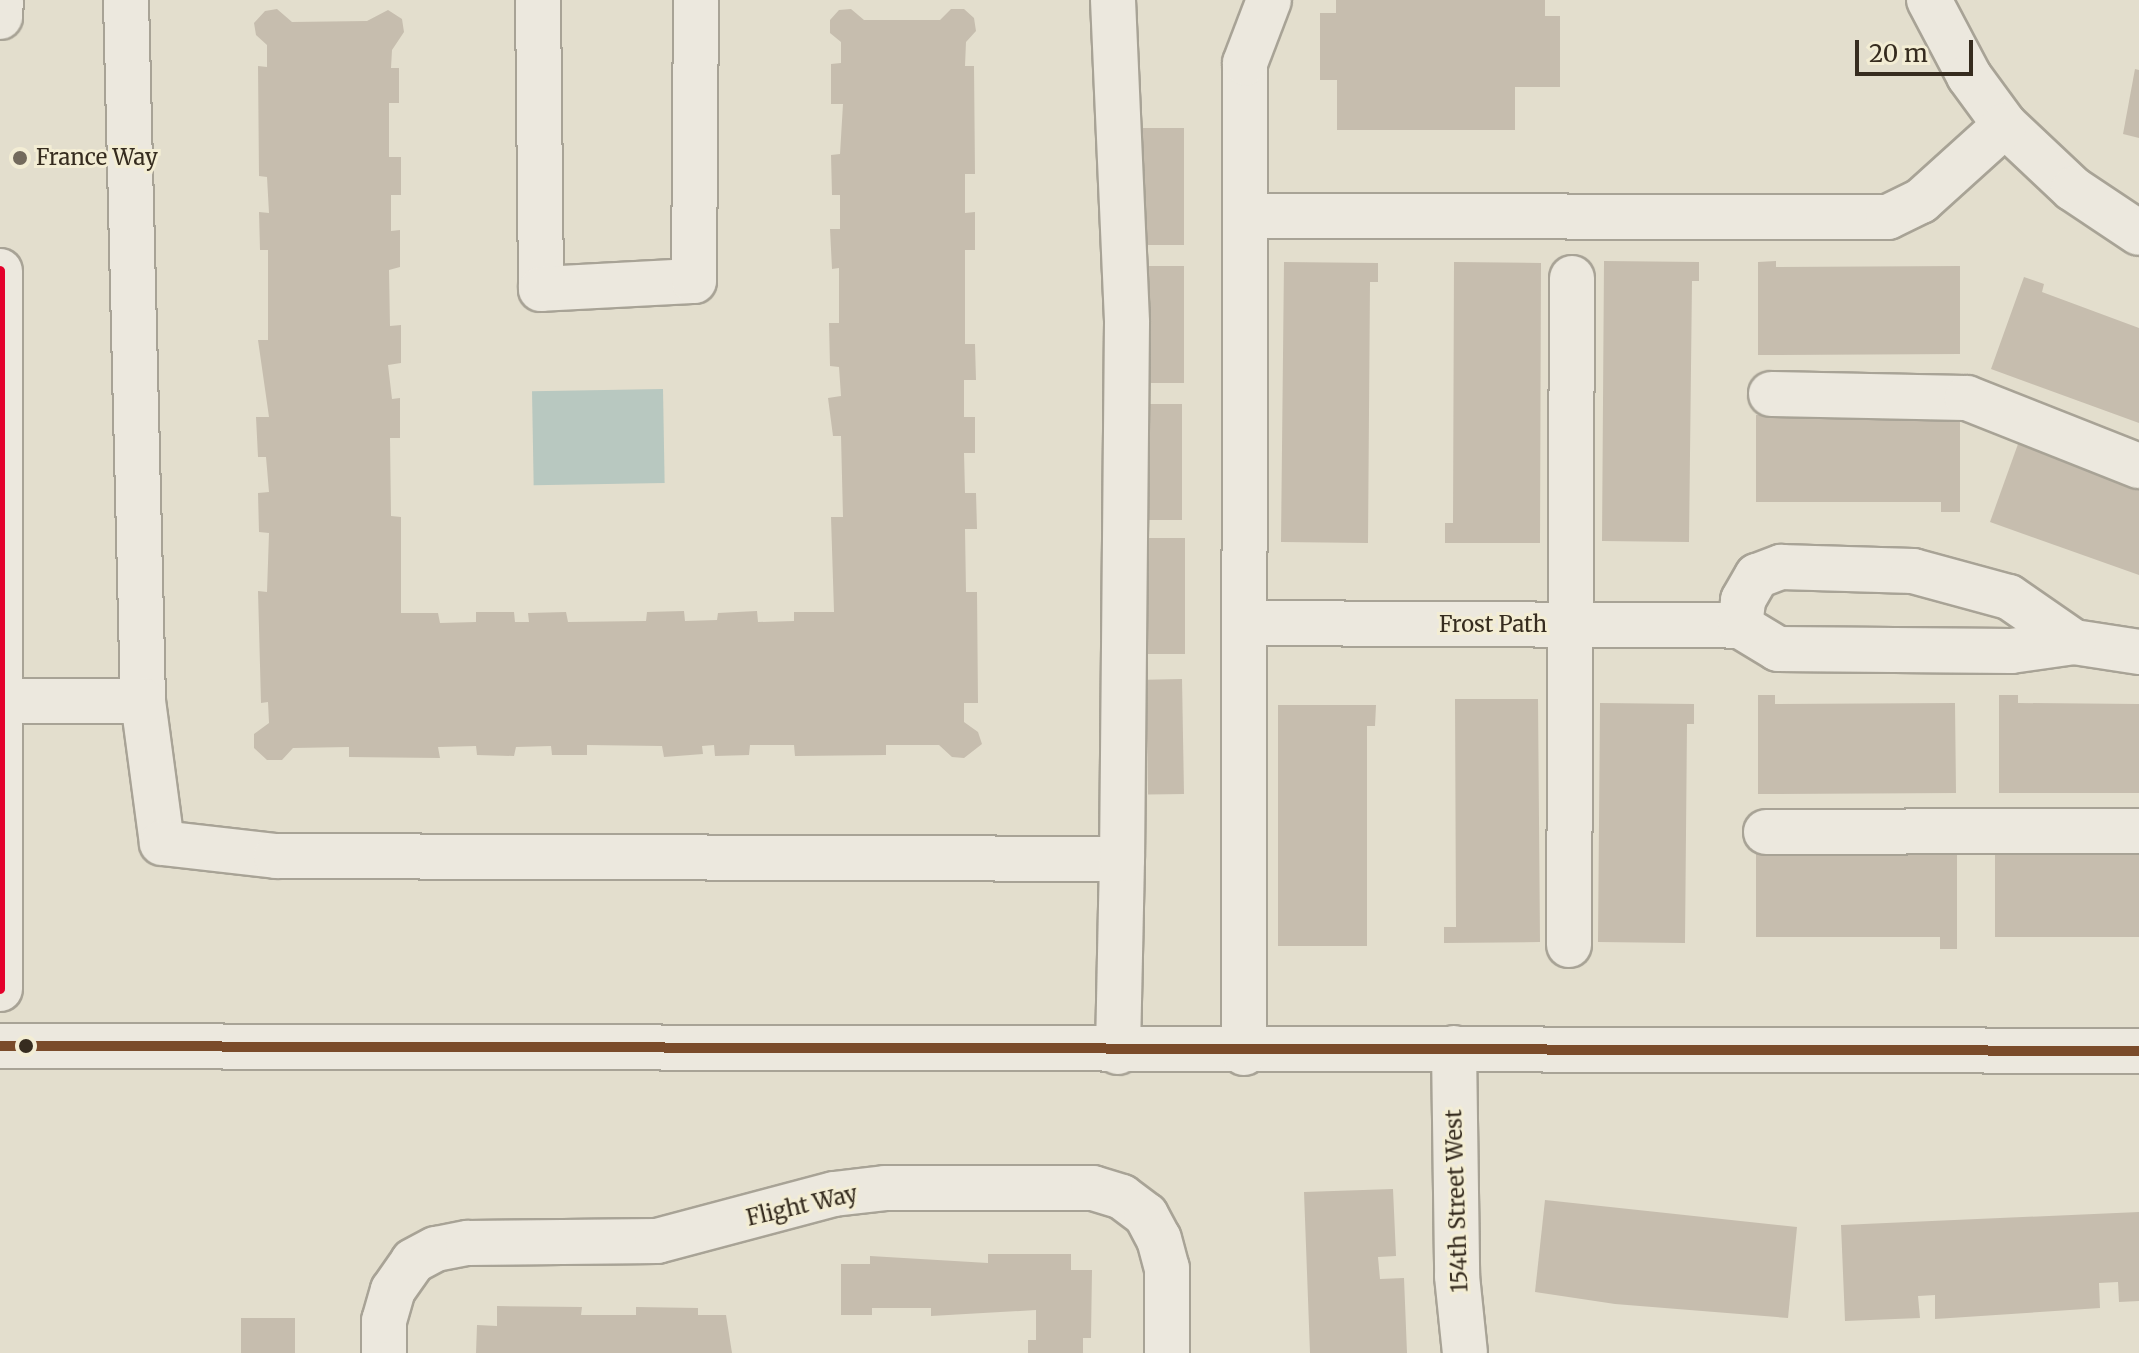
<!DOCTYPE html>
<html>
<head>
<meta charset="utf-8">
<style>
	body { margin:0 }
	#map { position:relative; width:2139px; height:1353px; overflow:hidden; background:#e3decd; font-family:Merriweather,serif }
	div>[style] { position:absolute }
	[style*='--x'] { left:calc(var(--x)*1px); top:calc(var(--y)*1px); width:calc(var(--w)*1px); rotate:calc(var(--a)*1deg) }
	.water>* { inset:0; background:#b8c8c0; transform-origin:0 0 }
	.building>* { inset:0; background:#c6bdae; transform-origin:0 0 }
	.roads { filter:drop-shadow(2px 0 #a8a396) drop-shadow(-2px 0 #a8a396) drop-shadow(0 2px #a8a396) drop-shadow(0 -2px #a8a396) }
	.minor>* { height:44px; margin:-22px; padding:0 22px; transform-origin:22px; border-radius:22px; background:#ece8de }
	.bus-1>* { height:10px; margin:-5px; padding:0 5px; transform-origin:5px; border-radius:5px; background:#e4002b }
	.bus-2>* { height:10px; margin:-5px; padding:0 5px; transform-origin:5px; border-radius:5px; background:#7a4b2a }
	.dots>* { width:22px; height:22px; translate:-50% -50%; box-sizing:border-box; border:4px solid #f3edd4; border-radius:50% }
	span { translate:-50% -50%; white-space:nowrap; text-align:center; line-height:1.15; -webkit-text-stroke:6px #f3edd4; paint-order:stroke }
	.poi-label { font-size:22px; color:#362c1f }
	.left { translate:0 -50%; text-align:left }
	.street-label { font-size:22px; color:#362c1f }
	.scale { position:absolute; left:1855px; top:40px; width:118px; height:36px; box-sizing:border-box; border:4px solid #362c1f; border-top:0; padding-left:10px; font-size:24px; line-height:28px; white-space:nowrap; color:#362c1f; -webkit-text-stroke:6px #f3edd4; paint-order:stroke }
</style>
</head>
<body>
<div id="map">
	<div class="water">
		<div style="left:663px;top:389px;width:94px;height:131px;rotate:89deg"></div>
	</div>
	<div class="building">
		<div style="clip-path:polygon(1336px 0,1545px 0,1545px 16px,1560px 16px,1560px 87px,1515px 87px,1515px 130px,1337px 130px,1337px 80px,1320px 80px,1320px 13px,1336px 13px)"></div>
		<div style="clip-path:polygon(277px 9px,292px 22px,367px 21px,388px 10px,402px 19px,404px 32px,392px 50px,391px 68px,399px 68px,399px 103px,389px 103px,389px 157px,401px 157px,401px 195px,391px 195px,391px 231px,400px 230px,400px 267px,389px 270px,390px 326px,401px 325px,401px 363px,388px 365px,392px 399px,400px 398px,400px 438px,390px 438px,391px 516px,401px 517px,401px 613px,438px 613px,440px 623px,476px 622px,476px 612px,514px 612px,515px 622px,529px 622px,528px 613px,566px 612px,568px 622px,646px 621px,647px 612px,684px 611px,685px 621px,717px 620px,718px 613px,757px 611px,758px 622px,794px 621px,794px 612px,834px 612px,831px 517px,843px 517px,841px 436px,833px 436px,828px 398px,841px 396px,839px 367px,830px 366px,829px 323px,839px 323px,839px 268px,832px 269px,830px 229px,840px 229px,840px 195px,832px 195px,831px 155px,840px 154px,843px 104px,831px 104px,831px 64px,841px 63px,841px 42px,830px 33px,830px 20px,839px 10px,851px 9px,864px 20px,940px 20px,951px 9px,964px 9px,974px 18px,976px 31px,966px 42px,965px 66px,974px 66px,975px 174px,965px 174px,965px 213px,975px 212px,975px 250px,965px 250px,965px 344px,975px 344px,976px 380px,964px 380px,964px 417px,975px 417px,975px 453px,964px 453px,965px 493px,976px 493px,977px 529px,965px 529px,966px 592px,977px 592px,978px 703px,964px 703px,964px 722px,978px 732px,982px 744px,964px 758px,952px 757px,939px 745px,886px 745px,886px 755px,795px 756px,794px 745px,750px 745px,749px 755px,715px 756px,714px 745px,702px 746px,703px 754px,664px 757px,662px 746px,587px 745px,587px 755px,552px 755px,551px 746px,516px 747px,514px 756px,477px 755px,476px 746px,438px 747px,440px 758px,349px 757px,349px 747px,293px 748px,282px 760px,267px 760px,254px 748px,254px 734px,269px 723px,268px 702px,261px 703px,258px 591px,267px 592px,269px 533px,259px 532px,258px 493px,269px 492px,266px 457px,258px 457px,256px 417px,269px 417px,258px 340px,268px 340px,268px 250px,260px 250px,259px 212px,269px 213px,267px 177px,259px 176px,258px 66px,267px 67px,267px 45px,256px 35px,254px 23px,265px 11px)"></div>
		<div style="clip-path:polygon(2135px 69px,2139px 70px,2139px 138px,2123px 134px)"></div>
		<div style="left:1143px;top:128px;width:41px;height:117px"></div>
		<div style="clip-path:polygon(1604px 261px,1699px 262px,1699px 281px,1692px 281px,1689px 542px,1602px 541px)"></div>
		<div style="clip-path:polygon(1776px 261px,1776px 267px,1960px 266px,1960px 354px,1758px 355px,1758px 262px)"></div>
		<div style="clip-path:polygon(1284px 262px,1378px 263px,1378px 282px,1370px 282px,1368px 543px,1281px 542px)"></div>
		<div style="clip-path:polygon(1454px 262px,1541px 263px,1540px 543px,1445px 543px,1445px 523px,1453px 523px)"></div>
		<div style="left:1144px;top:266px;width:40px;height:117px"></div>
		<div style="clip-path:polygon(2024px 277px,2044px 284px,2042px 292px,2139px 328px,2139px 423px,1991px 369px)"></div>
		<div style="left:1182px;top:404px;width:116px;height:38px;rotate:90deg"></div>
		<div style="clip-path:polygon(1756px 415px,1960px 416px,1960px 512px,1941px 512px,1941px 502px,1756px 502px)"></div>
		<div style="clip-path:polygon(2018px 444px,2139px 488px,2139px 575px,1990px 522px)"></div>
		<div style="left:1143px;top:538px;width:42px;height:116px"></div>
		<div style="left:1182px;top:679px;width:115px;height:36px;rotate:89deg"></div>
		<div style="clip-path:polygon(1758px 695px,1775px 695px,1775px 704px,1955px 703px,1956px 793px,1758px 794px)"></div>
		<div style="clip-path:polygon(1999px 695px,2018px 695px,2018px 703px,2139px 704px,2139px 793px,1999px 793px)"></div>
		<div style="clip-path:polygon(1455px 699px,1538px 699px,1540px 942px,1444px 943px,1444px 927px,1456px 927px)"></div>
		<div style="clip-path:polygon(1600px 703px,1694px 704px,1694px 724px,1687px 724px,1685px 943px,1598px 942px)"></div>
		<div style="clip-path:polygon(1278px 705px,1376px 705px,1375px 726px,1367px 726px,1367px 946px,1278px 946px)"></div>
		<div style="left:2139px;top:851px;width:86px;height:144px;rotate:90deg"></div>
		<div style="clip-path:polygon(1756px 852px,1957px 852px,1957px 949px,1940px 949px,1940px 937px,1756px 937px)"></div>
		<div style="clip-path:polygon(1393px 1189px,1396px 1256px,1378px 1257px,1380px 1279px,1404px 1278px,1407px 1353px,1310px 1353px,1304px 1192px)"></div>
		<div style="clip-path:polygon(1545px 1200px,1797px 1227px,1788px 1318px,1615px 1304px,1535px 1292px)"></div>
		<div style="clip-path:polygon(2139px 1212px,2139px 1301px,2119px 1302px,2118px 1282px,2099px 1283px,2100px 1308px,1935px 1319px,1935px 1295px,1918px 1296px,1920px 1318px,1845px 1321px,1841px 1225px)"></div>
		<div style="clip-path:polygon(988px 1254px,1071px 1254px,1071px 1270px,1092px 1270px,1091px 1338px,1083px 1338px,1083px 1353px,1028px 1353px,1028px 1340px,1036px 1340px,1036px 1310px,931px 1316px,931px 1308px,872px 1308px,872px 1315px,841px 1315px,841px 1264px,870px 1264px,870px 1256px,988px 1263px)"></div>
		<div style="clip-path:polygon(497px 1306px,582px 1307px,581px 1315px,636px 1315px,636px 1307px,698px 1308px,698px 1315px,726px 1315px,732px 1353px,476px 1353px,477px 1325px,497px 1326px)"></div>
		<div style="left:295px;top:1318px;width:35px;height:54px;rotate:90deg"></div>
	</div>
	<div class="roads">
		<div class="minor">
			<div style="--x:126;--y:0;--w:701;--a:88.61"></div>
			<div style="--x:143;--y:701;--w:143;--a:82.4"></div>
			<div style="--x:162;--y:843;--w:115;--a:6.5"></div>
			<div style="--x:276;--y:856;--w:846;--a:0.2"></div>
			<div style="--x:1122;--y:859;--w:193;--a:91.2"></div>
			<div style="--x:538;--y:0;--w:289;--a:89.4"></div>
			<div style="--x:541;--y:289;--w:153;--a:-3"></div>
			<div style="--x:694;--y:281;--w:281;--a:-89.6"></div>
			<div style="--x:1113;--y:0;--w:323;--a:87.5"></div>
			<div style="--x:1127;--y:323;--w:536;--a:90.53"></div>
			<div style="--x:1929;--y:0;--w:86;--a:62.2"></div>
			<div style="--x:1969;--y:76;--w:61;--a:53.7"></div>
			<div style="--x:2005;--y:125;--w:93;--a:43.3"></div>
			<div style="--x:2073;--y:189;--w:79;--a:33.7"></div>
			<div style="--x:0;--y:17;--w:17;--a:-87"></div>
			<div style="--x:1245;--y:216;--w:643;--a:0.09"></div>
			<div style="--x:1888;--y:217;--w:37;--a:-26"></div>
			<div style="--x:1921;--y:201;--w:113;--a:-42.1"></div>
			<div style="--x:0;--y:271;--w:718;--a:90"></div>
			<div style="--x:1771;--y:394;--w:196;--a:1.2"></div>
			<div style="--x:1967;--y:398;--w:185;--a:21.6"></div>
			<div style="--x:1246;--y:623;--w:494;--a:0.3"></div>
			<div style="--x:1740;--y:626;--w:44;--a:31.2"></div>
			<div style="--x:1778;--y:649;--w:233;--a:0.5"></div>
			<div style="--x:2011;--y:651;--w:64;--a:-8.1"></div>
			<div style="--x:2074;--y:642;--w:66;--a:8.7"></div>
			<div style="--x:1740;--y:626;--w:26;--a:-83"></div>
			<div style="--x:1743;--y:600;--w:28;--a:-60"></div>
			<div style="--x:1757;--y:576;--w:26;--a:-21"></div>
			<div style="--x:1781;--y:567;--w:132;--a:1.7"></div>
			<div style="--x:1913;--y:571;--w:99;--a:15.2"></div>
			<div style="--x:2009;--y:597;--w:79;--a:34.7"></div>
			<div style="--x:0;--y:701;--w:143;--a:0"></div>
			<div style="--x:1766;--y:832;--w:373;--a:-0.2"></div>
			<div style="--x:1569;--y:945;--w:667;--a:-89.74"></div>
			<div style="--x:0;--y:1046;--w:2139;--a:0.13"></div>
			<div style="--x:1454;--y:1048;--w:228;--a:89.2"></div>
			<div style="--x:1457;--y:1276;--w:77;--a:84.1"></div>
			<div style="--x:1244;--y:1053;--w:990;--a:-89.94"></div>
			<div style="--x:1245;--y:63;--w:67;--a:-69.1"></div>
			<div style="--x:384;--y:1353;--w:32;--a:-90"></div>
			<div style="--x:384;--y:1321;--w:32;--a:-74"></div>
			<div style="--x:393;--y:1290;--w:35;--a:-55"></div>
			<div style="--x:413;--y:1261;--w:26;--a:-28"></div>
			<div style="--x:436;--y:1249;--w:33;--a:-11"></div>
			<div style="--x:468;--y:1243;--w:189;--a:-0.6"></div>
			<div style="--x:657;--y:1241;--w:183;--a:-14.9"></div>
			<div style="--x:834;--y:1194;--w:51;--a:-6.7"></div>
			<div style="--x:885;--y:1188;--w:208;--a:0"></div>
			<div style="--x:1093;--y:1188;--w:30;--a:17"></div>
			<div style="--x:1122;--y:1197;--w:30;--a:37"></div>
			<div style="--x:1146;--y:1215;--w:27;--a:62"></div>
			<div style="--x:1159;--y:1239;--w:30;--a:75"></div>
			<div style="--x:1167;--y:1268;--w:85;--a:90"></div>
		</div>
	</div>
	<div class="bus-1">
		<div style="--x:0;--y:271;--w:718;--a:90"></div>
	</div>
	<div class="bus-2">
		<div style="--x:0;--y:1046;--w:2139;--a:0.13"></div>
	</div>
	<div class="dots">
		<div style="left:20px;top:158px;background:#736a5c"></div>
		<div style="left:26px;top:1046px;background:#362c1f"></div>
	</div>
	<div class="poi-label">
		<span class="left" style="left:36px;top:158px">France Way</span>
	</div>
	<div class="street-label">
		<span style="left:1493px;top:625px">Frost Path</span>
		<span style="left:1457px;top:1201px;rotate:-92deg">154th Street West</span>
		<span style="left:802px;top:1206px;rotate:-13deg">Flight Way</span>
	</div>
	<div class="scale">20 m</div>
</div>
</body>
</html>
